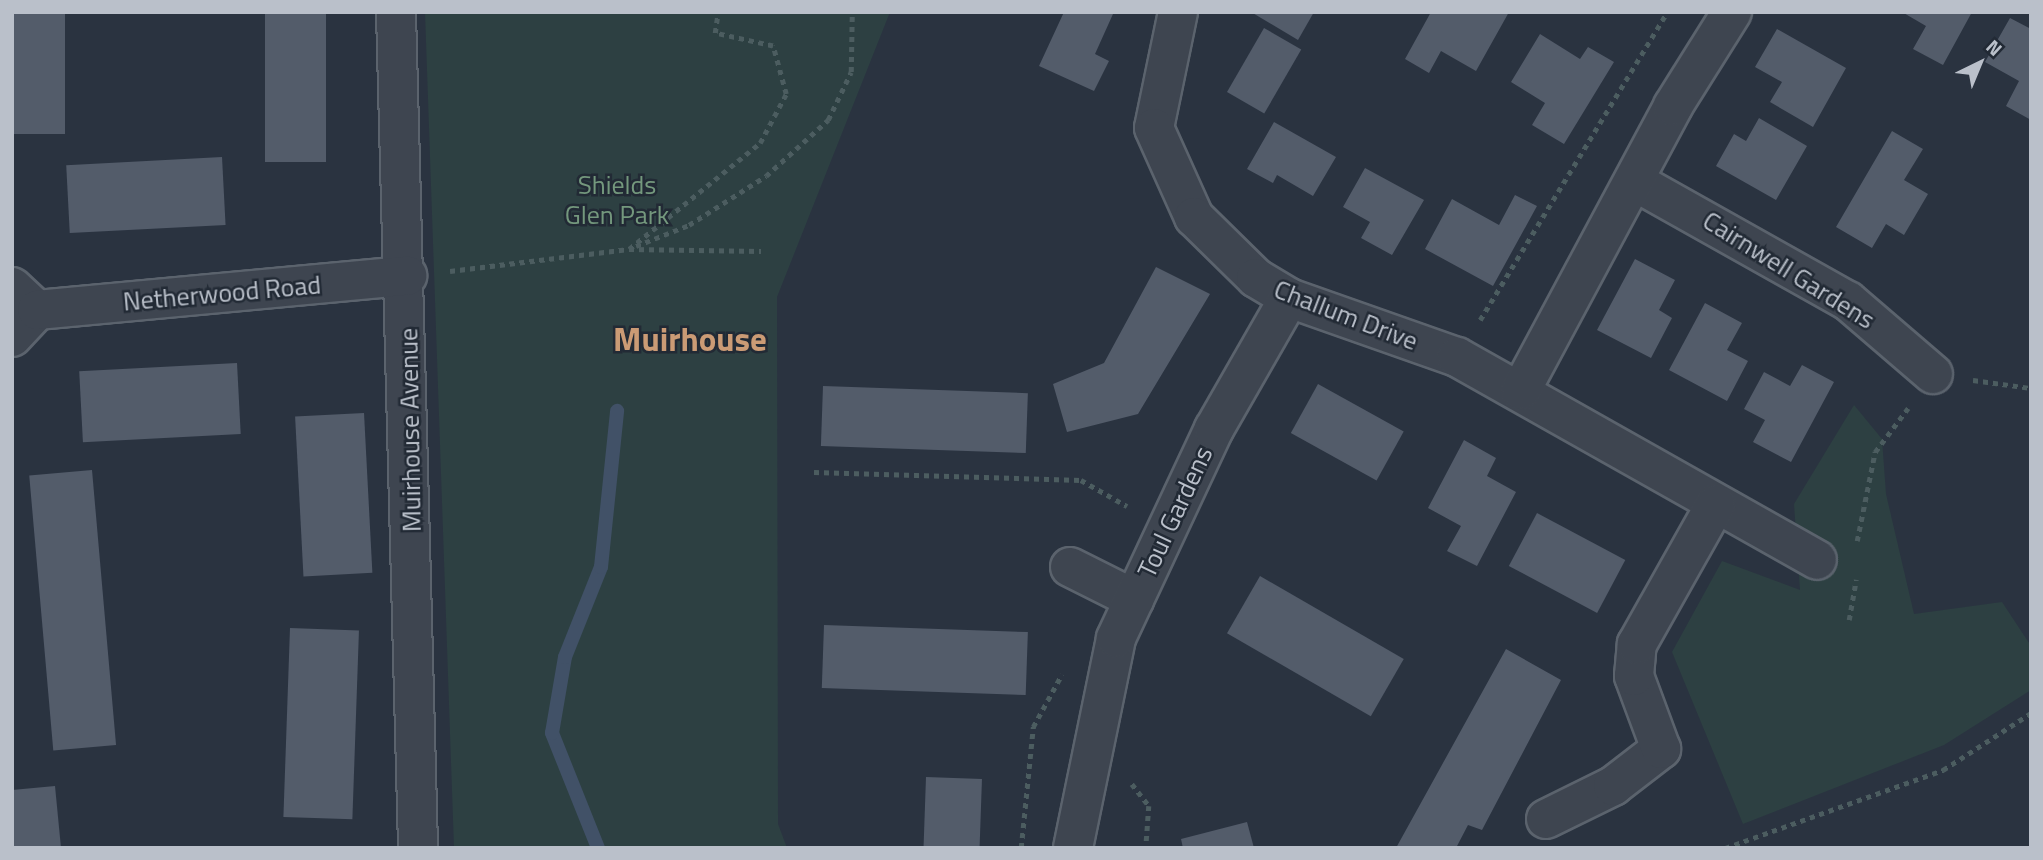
<!DOCTYPE html>
<html>
<head>
<meta charset="utf-8">
<style>
	body { margin:0 }
	#map { position:relative; width:2043px; height:860px; overflow:hidden; background:#2a3340; font-family:"Titillium Web",sans-serif }
	div>[style] { position:absolute }
	[style*='--x'] { left:calc(var(--x)*1px); top:calc(var(--y)*1px); width:calc(var(--w)*1px); rotate:calc(var(--a)*1deg) }
	.green>* { inset:0; background:#2d4042 }
	.stream>* { height:14px; margin:-7px; padding:0 7px; transform-origin:7px; border-radius:7px; background:#415167 }
	.building>* { inset:0; background:#535c6a; transform-origin:0 0 }
	.path>* { height:4.5px; margin-top:-2.25px; transform-origin:0; background:repeating-linear-gradient(90deg,#4c5d60 0 5px,transparent 0 10px) }
	.roads { filter:drop-shadow(2px 0 #5b636d) drop-shadow(-2px 0 #5b636d) drop-shadow(0 2px #5b636d) drop-shadow(0 -2px #5b636d) }
	.minor>* { height:38px; margin:-19px; padding:0 19px; transform-origin:19px; border-radius:19px; background:#3e4550 }
	span { translate:-50% -50%; white-space:nowrap; text-align:center; line-height:1.15; -webkit-text-stroke:5px #222a35; paint-order:stroke }
	.park-label { font-size:26px; color:#74987d }
	.street-label { font-size:26px; color:#bac0ca }
	.district-label { font-size:33px; color:#cb9b75; font-weight:700 }
	.frame { position:absolute; inset:0; border:14px solid #bac0ca; pointer-events:none }
	.north { position:absolute; left:1945px; top:28px; width:70px; height:70px; -webkit-text-stroke:5px #222a35; paint-order:stroke; rotate:43deg; font-size:19px; font-weight:700; line-height:28px; text-align:center; color:#bac0ca }
	.north::after { content:''; display:block; margin:auto; width:24px; height:32px; background:#bac0ca; clip-path:polygon(50% 0,100% 100%,50% 72%,0 100%) }
</style>
</head>
<body>
<div id="map">
	<div class="green">
		<div style="clip-path:polygon(425px 12px,890px 12px,777px 297px,778px 824px,787px 848px,454px 848px)"></div>
		<div style="clip-path:polygon(1854px 405px,1882px 439px,1886px 494px,1914px 614px,2002px 602px,2031px 646px,2031px 690px,1944px 745px,1743px 824px,1672px 652px,1722px 561px,1800px 590px,1794px 504px)"></div>
	</div>
	<div class="stream">
		<div style="--x:598;--y:848;--w:124;--a:-111.8"></div>
		<div style="--x:552;--y:733;--w:77;--a:-80.3"></div>
		<div style="--x:565;--y:657;--w:97;--a:-68.2"></div>
		<div style="--x:601;--y:567;--w:157;--a:-84.1"></div>
	</div>
	<div class="building">
		<div style="left:12px;top:12px;width:53px;height:122px"></div>
		<div style="left:265px;top:12px;width:61px;height:150px"></div>
		<div style="clip-path:polygon(1064px 12px,1113px 14px,1095px 54px,1109px 61px,1094px 91px,1039px 66px)"></div>
		<div style="clip-path:polygon(1251px 12px,1314px 12px,1298px 40px)"></div>
		<div style="clip-path:polygon(1431px 12px,1509px 12px,1476px 71px,1441px 51px,1429px 73px,1405px 59px)"></div>
		<div style="clip-path:polygon(1902px 12px,1972px 12px,1943px 65px,1913px 49px,1926px 26px)"></div>
		<div style="clip-path:polygon(2010px 18px,2031px 29px,2031px 120px,2006px 106px,2019px 81px,1985px 62px)"></div>
		<div style="left:1264px;top:28px;width:43px;height:74px;rotate:30deg"></div>
		<div style="clip-path:polygon(1777px 29px,1846px 68px,1813px 127px,1770px 102px,1782px 82px,1755px 67px)"></div>
		<div style="clip-path:polygon(1540px 34px,1580px 59px,1588px 47px,1614px 62px,1564px 144px,1532px 125px,1545px 103px,1511px 82px)"></div>
		<div style="clip-path:polygon(1759px 118px,1807px 146px,1776px 200px,1716px 166px,1734px 134px,1746px 141px)"></div>
		<div style="clip-path:polygon(1274px 122px,1336px 157px,1313px 196px,1277px 175px,1273px 183px,1247px 169px)"></div>
		<div style="clip-path:polygon(1892px 131px,1923px 149px,1904px 180px,1928px 194px,1904px 235px,1886px 224px,1872px 248px,1836px 227px)"></div>
		<div style="left:222px;top:157px;width:68px;height:156px;rotate:87deg"></div>
		<div style="clip-path:polygon(1365px 168px,1424px 200px,1392px 255px,1361px 238px,1370px 222px,1343px 207px)"></div>
		<div style="clip-path:polygon(1515px 195px,1537px 206px,1493px 286px,1425px 249px,1452px 199px,1499px 225px)"></div>
		<div style="clip-path:polygon(1635px 259px,1675px 280px,1659px 310px,1672px 318px,1651px 358px,1597px 330px)"></div>
		<div style="clip-path:polygon(1156px 267px,1210px 294px,1138px 414px,1067px 432px,1053px 384px,1104px 363px)"></div>
		<div style="clip-path:polygon(1705px 303px,1742px 323px,1727px 350px,1748px 361px,1727px 401px,1669px 370px)"></div>
		<div style="left:237px;top:363px;width:71px;height:158px;rotate:87deg"></div>
		<div style="clip-path:polygon(1802px 365px,1834px 382px,1791px 462px,1753px 442px,1765px 420px,1744px 409px,1764px 372px,1790px 386px)"></div>
		<div style="left:1318px;top:384px;width:98px;height:56px;rotate:29deg"></div>
		<div style="left:823px;top:386px;width:205px;height:60px;rotate:2deg"></div>
		<div style="left:364px;top:413px;width:160px;height:69px;rotate:87deg"></div>
		<div style="clip-path:polygon(1464px 440px,1496px 458px,1487px 476px,1516px 492px,1477px 566px,1447px 551px,1461px 526px,1428px 508px)"></div>
		<div style="left:92px;top:470px;width:276px;height:63px;rotate:85deg"></div>
		<div style="left:1537px;top:513px;width:100px;height:60px;rotate:28deg"></div>
		<div style="left:1260px;top:576px;width:166px;height:66px;rotate:30deg"></div>
		<div style="left:824px;top:625px;width:204px;height:63px;rotate:2deg"></div>
		<div style="left:290px;top:628px;width:69px;height:189px;rotate:2deg"></div>
		<div style="clip-path:polygon(1506px 649px,1561px 680px,1482px 830px,1468px 825px,1456px 848px,1396px 848px)"></div>
		<div style="left:926px;top:777px;width:56px;height:71px;rotate:2deg"></div>
		<div style="clip-path:polygon(55px 786px,61px 848px,12px 848px,12px 790px)"></div>
		<div style="clip-path:polygon(1247px 822px,1254px 848px,1183px 848px,1181px 839px)"></div>
	</div>
	<div class="path">
		<div style="--x:636;--y:246;--w:57;--a:-21.6"></div>
		<div style="--x:689;--y:225;--w:91;--a:-32.5"></div>
		<div style="--x:766;--y:176;--w:84;--a:-42.1"></div>
		<div style="--x:828;--y:120;--w:53;--a:-64.4"></div>
		<div style="--x:851;--y:72;--w:60;--a:-89"></div>
		<div style="--x:629;--y:249;--w:132;--a:0.9"></div>
		<div style="--x:450;--y:271;--w:180;--a:-7"></div>
		<div style="--x:629;--y:249;--w:169;--a:-39"></div>
		<div style="--x:760;--y:143;--w:55;--a:-62"></div>
		<div style="--x:786;--y:94;--w:50;--a:-105.2"></div>
		<div style="--x:773;--y:46;--w:59;--a:-167.4"></div>
		<div style="--x:715;--y:33;--w:21;--a:-82"></div>
		<div style="--x:1480;--y:320;--w:360;--a:-58.7"></div>
		<div style="--x:1973;--y:380;--w:59;--a:7.9"></div>
		<div style="--x:814;--y:472;--w:267;--a:1.7"></div>
		<div style="--x:1081;--y:480;--w:53;--a:29.5"></div>
		<div style="--x:1857;--y:541;--w:91;--a:-78.6"></div>
		<div style="--x:1875;--y:452;--w:55;--a:-53.1"></div>
		<div style="--x:1849;--y:620;--w:41;--a:-80.1"></div>
		<div style="--x:1132;--y:784;--w:28;--a:52"></div>
		<div style="--x:1149;--y:806;--w:42;--a:94.1"></div>
		<div style="--x:1021;--y:848;--w:122;--a:-84.3"></div>
		<div style="--x:1033;--y:727;--w:60;--a:-61.3"></div>
		<div style="--x:1725;--y:848;--w:232;--a:-19.7"></div>
		<div style="--x:1943;--y:770;--w:105;--a:-32.9"></div>
	</div>
	<div class="roads">
		<div class="minor">
			<div style="--x:396;--y:12;--w:836;--a:88.49"></div>
			<div style="--x:1178;--y:12;--w:118;--a:101.7"></div>
			<div style="--x:1154;--y:128;--w:98;--a:65.8"></div>
			<div style="--x:1194;--y:217;--w:87;--a:44.5"></div>
			<div style="--x:1256;--y:278;--w:39;--a:31"></div>
			<div style="--x:1289;--y:298;--w:178;--a:19.4"></div>
			<div style="--x:1457;--y:357;--w:413;--a:29.4"></div>
			<div style="--x:1634;--y:181;--w:245;--a:29.3"></div>
			<div style="--x:1848;--y:301;--w:112;--a:40.7"></div>
			<div style="--x:12;--y:287;--w:34;--a:43"></div>
			<div style="--x:12;--y:337;--w:37;--a:-47"></div>
			<div style="--x:37;--y:310;--w:372;--a:-5.3"></div>
			<div style="--x:1521;--y:390;--w:322;--a:-61.8"></div>
			<div style="--x:1673;--y:106;--w:111;--a:-57.9"></div>
			<div style="--x:1070;--y:567;--w:72;--a:26.6"></div>
			<div style="--x:1546;--y:819;--w:75;--a:-26.2"></div>
			<div style="--x:1613;--y:786;--w:61;--a:-37.6"></div>
			<div style="--x:1661;--y:749;--w:78;--a:-110.3"></div>
			<div style="--x:1634;--y:676;--w:32;--a:-85"></div>
			<div style="--x:1637;--y:644;--w:161;--a:-60.6"></div>
			<div style="--x:1073;--y:848;--w:214;--a:-78.4"></div>
			<div style="--x:1116;--y:638;--w:231;--a:-64.9"></div>
			<div style="--x:1214;--y:429;--w:151;--a:-60.2"></div>
		</div>
	</div>
	<div class="park-label">
		<span style="left:617px;top:200px">Shields<br>Glen Park</span>
	</div>
	<div class="street-label">
		<span style="left:1789px;top:270px;rotate:32deg">Cairnwell Gardens</span>
		<span style="left:222px;top:293px;rotate:-5deg">Netherwood Road</span>
		<span style="left:1346px;top:315px;rotate:21deg">Challum Drive</span>
		<span style="left:410px;top:430px;rotate:-91deg">Muirhouse Avenue</span>
		<span style="left:1175px;top:512px;rotate:-65deg">Toul Gardens</span>
	</div>
	<div class="district-label">
		<span style="left:690px;top:340px">Muirhouse</span>
	</div>
	<div class="frame"></div>
	<div class="north">N</div>
</div>
</body>
</html>
